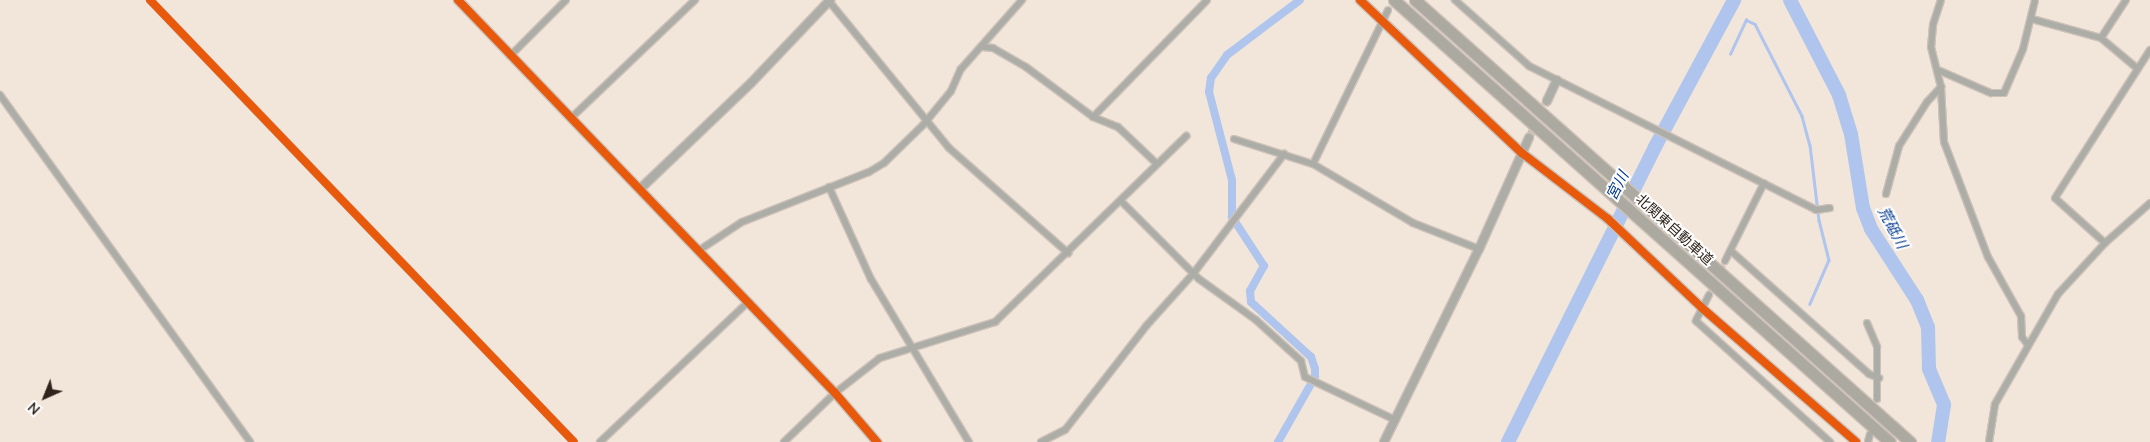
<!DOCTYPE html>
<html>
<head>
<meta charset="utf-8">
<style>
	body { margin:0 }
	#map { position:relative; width:2150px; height:442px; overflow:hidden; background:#f2e5da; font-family:"Nunito Sans","Noto Sans JP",sans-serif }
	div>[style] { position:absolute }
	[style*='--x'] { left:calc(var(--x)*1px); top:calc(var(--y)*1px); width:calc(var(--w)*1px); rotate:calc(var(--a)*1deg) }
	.stream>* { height:2.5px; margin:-1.25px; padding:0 1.25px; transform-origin:1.25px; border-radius:1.25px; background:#afc5ee }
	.canal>* { height:8px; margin:-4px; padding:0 4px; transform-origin:4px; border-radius:4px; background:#afc5ee }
	.river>* { height:14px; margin:-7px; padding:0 7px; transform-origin:7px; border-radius:7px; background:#afc5ee }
	.minor-tunnel>* { height:6px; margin-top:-3px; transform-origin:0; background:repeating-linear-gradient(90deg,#cbbeb4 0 6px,transparent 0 9px) }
	.tertiary-tunnel>* { height:8px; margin-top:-4px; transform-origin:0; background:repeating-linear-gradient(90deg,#cbbeb4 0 8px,transparent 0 12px) }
	.roads { filter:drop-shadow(1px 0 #cdc2b9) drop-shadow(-1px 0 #cdc2b9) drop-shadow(0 1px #cdc2b9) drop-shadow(0 -1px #cdc2b9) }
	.minor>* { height:6px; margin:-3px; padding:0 3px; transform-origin:3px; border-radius:3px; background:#adada7 }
	.tertiary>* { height:8px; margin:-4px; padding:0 4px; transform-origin:4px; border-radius:4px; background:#adada7 }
	.motorway>* { height:11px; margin:-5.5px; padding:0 5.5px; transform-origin:5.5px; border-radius:5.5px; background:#aca9a0 }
	.cycleway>* { height:8px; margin:-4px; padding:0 4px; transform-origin:4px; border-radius:4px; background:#e8590c }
	span { translate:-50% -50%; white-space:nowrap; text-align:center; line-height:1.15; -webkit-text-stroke:4px #fff; paint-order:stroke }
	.street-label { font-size:14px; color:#2f241b }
	.water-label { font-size:15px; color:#033890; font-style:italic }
	.north { position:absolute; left:20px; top:372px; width:50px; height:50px; -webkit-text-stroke:4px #fff; paint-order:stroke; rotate:224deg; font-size:14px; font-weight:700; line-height:20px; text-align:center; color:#2f241b }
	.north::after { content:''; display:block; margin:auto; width:18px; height:22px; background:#2f241b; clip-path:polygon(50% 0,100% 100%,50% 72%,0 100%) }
</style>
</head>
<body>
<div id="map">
	<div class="stream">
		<div style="--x:1729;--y:11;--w:4;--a:27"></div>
		<div style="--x:1730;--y:54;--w:38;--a:-65"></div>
		<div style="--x:1746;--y:20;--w:10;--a:24"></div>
		<div style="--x:1755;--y:24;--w:103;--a:62.9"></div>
		<div style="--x:1802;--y:116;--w:30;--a:75"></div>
		<div style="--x:1810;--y:145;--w:76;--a:83.2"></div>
		<div style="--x:1819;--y:220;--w:41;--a:76"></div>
		<div style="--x:1829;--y:260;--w:48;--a:113.4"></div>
	</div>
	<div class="canal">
		<div style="--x:1278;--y:442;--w:75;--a:-60.4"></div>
		<div style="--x:1315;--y:377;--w:8;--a:-90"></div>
		<div style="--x:1315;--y:369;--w:13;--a:-108"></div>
		<div style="--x:1311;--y:357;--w:81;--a:-137.5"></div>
		<div style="--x:1251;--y:302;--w:11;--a:-95"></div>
		<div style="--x:1250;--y:291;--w:29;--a:-61"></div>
		<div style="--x:1264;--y:266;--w:59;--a:-123.1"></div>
		<div style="--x:1232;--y:217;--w:37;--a:-90"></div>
		<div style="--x:1232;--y:180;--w:91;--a:-104.6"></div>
		<div style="--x:1209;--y:92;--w:14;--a:-82"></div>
		<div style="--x:1211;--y:78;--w:28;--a:-55"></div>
		<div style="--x:1227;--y:55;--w:91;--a:-37"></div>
	</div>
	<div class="river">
		<div style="--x:1790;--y:0;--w:107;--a:62.7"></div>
		<div style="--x:1839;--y:95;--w:41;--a:72.9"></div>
		<div style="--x:1851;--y:134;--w:75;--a:80.8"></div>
		<div style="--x:1863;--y:208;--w:22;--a:69"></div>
		<div style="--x:1871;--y:229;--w:85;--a:57.1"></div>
		<div style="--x:1917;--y:300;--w:29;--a:68"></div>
		<div style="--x:1928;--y:327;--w:42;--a:88.6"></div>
		<div style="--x:1929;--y:369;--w:39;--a:67"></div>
		<div style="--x:1944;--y:405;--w:37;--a:99"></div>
		<div style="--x:1508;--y:442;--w:330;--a:-63.5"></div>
		<div style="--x:1655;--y:147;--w:167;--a:-61.7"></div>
	</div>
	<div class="minor-tunnel">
		<div style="--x:1709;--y:295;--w:38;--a:-65"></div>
	</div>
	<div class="tertiary-tunnel">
		<div style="--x:1529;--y:138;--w:41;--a:-64.1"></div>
	</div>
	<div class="roads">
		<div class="minor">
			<div style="--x:150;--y:0;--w:612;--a:46.19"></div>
			<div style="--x:828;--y:0;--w:191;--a:50.7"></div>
			<div style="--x:949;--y:148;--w:159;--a:41.4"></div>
			<div style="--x:1455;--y:0;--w:99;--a:41.7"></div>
			<div style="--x:1529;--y:66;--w:321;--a:26.6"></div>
			<div style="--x:1816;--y:210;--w:14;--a:-8"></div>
			<div style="--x:1941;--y:0;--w:26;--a:108"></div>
			<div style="--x:1933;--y:25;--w:22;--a:95"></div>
			<div style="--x:1931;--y:47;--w:41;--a:76"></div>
			<div style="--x:1941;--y:87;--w:55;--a:86.9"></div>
			<div style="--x:1944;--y:142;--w:123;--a:69.1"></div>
			<div style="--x:1988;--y:257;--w:68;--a:60.8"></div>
			<div style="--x:2021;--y:316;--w:21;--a:87"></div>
			<div style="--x:2022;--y:337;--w:10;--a:53"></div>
			<div style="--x:2032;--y:19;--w:72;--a:15.4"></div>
			<div style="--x:2101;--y:38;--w:45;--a:-56.7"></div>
			<div style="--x:2101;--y:38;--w:48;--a:40"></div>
			<div style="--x:983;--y:47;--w:10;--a:6"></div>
			<div style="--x:993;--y:48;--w:38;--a:30"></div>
			<div style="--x:1026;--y:67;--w:84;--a:36.7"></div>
			<div style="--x:1093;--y:117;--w:27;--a:22"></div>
			<div style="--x:1118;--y:127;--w:54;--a:43.5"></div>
			<div style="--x:510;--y:56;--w:79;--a:-45"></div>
			<div style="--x:1938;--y:70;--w:58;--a:23.5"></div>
			<div style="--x:1991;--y:93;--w:13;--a:0"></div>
			<div style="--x:2004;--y:93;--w:48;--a:-66.6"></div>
			<div style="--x:2023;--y:49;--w:50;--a:-76.2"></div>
			<div style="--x:0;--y:95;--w:428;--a:54.2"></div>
			<div style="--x:1093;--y:117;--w:163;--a:-45.7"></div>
			<div style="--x:571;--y:118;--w:171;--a:-43.6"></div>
			<div style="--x:1234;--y:139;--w:83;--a:17.6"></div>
			<div style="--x:1313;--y:164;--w:116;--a:30.5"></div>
			<div style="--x:1413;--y:223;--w:71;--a:21.5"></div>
			<div style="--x:1313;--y:164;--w:171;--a:-64"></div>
			<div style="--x:829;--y:187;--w:101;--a:65.5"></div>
			<div style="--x:871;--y:279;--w:190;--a:59"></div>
			<div style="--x:1886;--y:194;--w:50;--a:-74.8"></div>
			<div style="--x:1899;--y:146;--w:52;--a:-57.5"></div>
			<div style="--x:1927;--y:102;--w:21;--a:-47"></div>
			<div style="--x:1121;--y:201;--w:110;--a:45"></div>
			<div style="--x:1199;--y:279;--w:70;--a:35.7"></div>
			<div style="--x:1256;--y:320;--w:61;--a:42.3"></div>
			<div style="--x:1301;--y:361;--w:16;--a:76"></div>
			<div style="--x:1305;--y:377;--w:100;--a:25.5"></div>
			<div style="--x:2105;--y:243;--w:67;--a:-138"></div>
			<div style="--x:2055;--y:198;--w:176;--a:-57.3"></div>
			<div style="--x:698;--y:251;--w:53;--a:-33.4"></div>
			<div style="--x:742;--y:222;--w:136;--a:-21.5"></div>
			<div style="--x:869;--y:172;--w:17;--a:-31"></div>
			<div style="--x:884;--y:163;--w:54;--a:-44.3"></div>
			<div style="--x:923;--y:125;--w:44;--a:-50.5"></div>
			<div style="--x:951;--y:91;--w:24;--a:-66"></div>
			<div style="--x:961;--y:69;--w:92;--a:-48.5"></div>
			<div style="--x:1731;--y:251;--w:185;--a:41.7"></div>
			<div style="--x:1869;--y:374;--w:11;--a:22"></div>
			<div style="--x:1725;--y:261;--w:87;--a:-63.4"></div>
			<div style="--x:1709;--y:295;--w:29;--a:117"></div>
			<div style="--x:1696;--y:321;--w:181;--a:42.1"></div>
			<div style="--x:1867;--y:323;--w:26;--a:67"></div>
			<div style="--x:1877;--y:347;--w:52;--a:90"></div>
			<div style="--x:600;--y:442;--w:204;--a:-43.4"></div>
			<div style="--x:784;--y:442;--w:71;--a:-43.9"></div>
			<div style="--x:835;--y:393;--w:57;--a:-37.9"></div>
			<div style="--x:880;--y:358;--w:121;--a:-17.4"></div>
			<div style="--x:995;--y:322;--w:267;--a:-44.2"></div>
			<div style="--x:1041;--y:442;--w:27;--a:-27"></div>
			<div style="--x:1065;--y:430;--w:133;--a:-52"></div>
			<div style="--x:1147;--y:325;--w:69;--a:-48"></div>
			<div style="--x:1193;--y:274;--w:151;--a:-52.8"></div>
			<div style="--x:1868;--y:442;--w:8;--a:-76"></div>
			<div style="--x:1989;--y:442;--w:38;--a:-81"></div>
			<div style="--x:1995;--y:404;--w:127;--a:-60.2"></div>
			<div style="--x:2058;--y:294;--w:69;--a:-47.3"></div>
			<div style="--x:2105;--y:243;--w:60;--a:-41.6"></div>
		</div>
		<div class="tertiary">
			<div style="--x:458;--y:0;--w:545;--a:46.19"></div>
			<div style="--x:835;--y:393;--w:65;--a:49.4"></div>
			<div style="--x:1360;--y:0;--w:223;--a:43.4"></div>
			<div style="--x:1522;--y:153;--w:108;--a:37.5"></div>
			<div style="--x:1608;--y:219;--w:129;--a:43.4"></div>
			<div style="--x:1702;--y:308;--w:204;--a:41"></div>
			<div style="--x:1547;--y:101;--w:23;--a:-65"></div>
			<div style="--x:640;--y:189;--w:153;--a:-43.7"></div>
			<div style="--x:751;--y:83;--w:115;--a:-46.4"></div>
			<div style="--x:1384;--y:442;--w:215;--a:-63.8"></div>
			<div style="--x:1479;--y:249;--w:122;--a:-65.8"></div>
		</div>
		<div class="motorway">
			<div style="--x:1394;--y:0;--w:664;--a:41.71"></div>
			<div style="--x:1415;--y:0;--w:664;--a:41.76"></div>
		</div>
	</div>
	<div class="cycleway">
		<div style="--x:150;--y:0;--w:612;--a:46.19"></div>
		<div style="--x:458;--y:0;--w:545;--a:46.19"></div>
		<div style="--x:835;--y:393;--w:65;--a:49.4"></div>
		<div style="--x:1360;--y:0;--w:223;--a:43.4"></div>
		<div style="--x:1522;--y:153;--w:108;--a:37.5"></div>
		<div style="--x:1608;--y:219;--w:129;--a:43.4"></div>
		<div style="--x:1702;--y:308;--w:204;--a:41"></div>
	</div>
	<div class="street-label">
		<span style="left:1674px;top:230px;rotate:42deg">北関東自動車道</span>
	</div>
	<div class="water-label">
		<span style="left:1618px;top:186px;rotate:-63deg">宮川</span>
		<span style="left:1892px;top:228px;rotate:62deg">荒砥川</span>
	</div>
	<div class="north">N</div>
</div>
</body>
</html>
